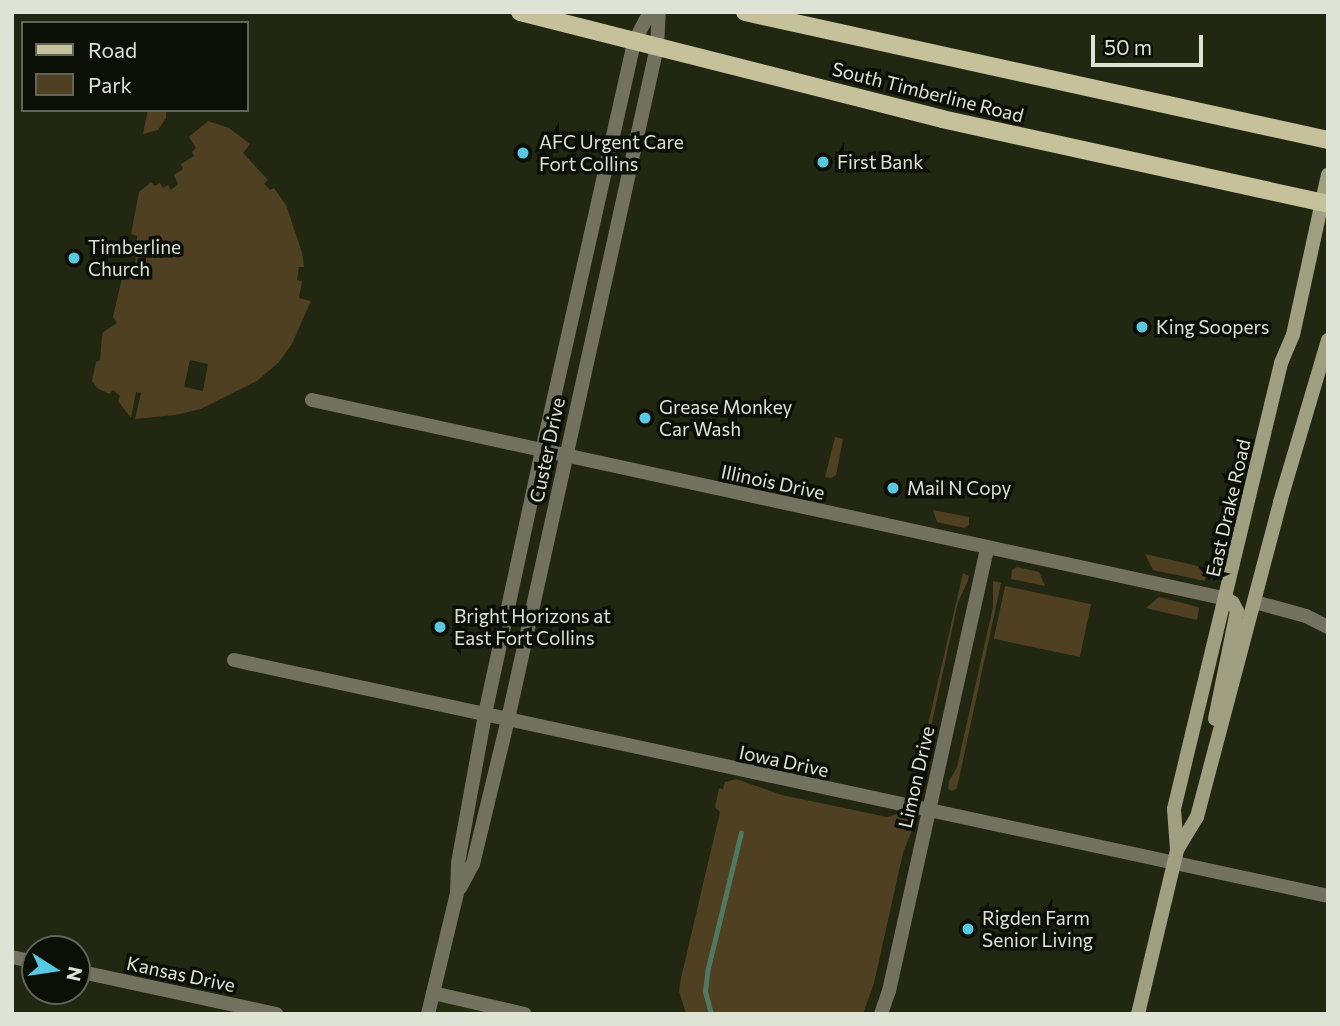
<!DOCTYPE html>
<html>
<head>
<meta charset="utf-8">
<style>
	body { margin:0 }
	#map { position:relative; width:1340px; height:1026px; overflow:hidden; background:#212711; font-family:Commissioner,sans-serif }
	div>[style] { position:absolute }
	[style*='--x'] { left:calc(var(--x)*1px); top:calc(var(--y)*1px); width:calc(var(--w)*1px); rotate:calc(var(--a)*1deg) }
	.built>* { inset:0; background:#262e10 }
	.green>* { inset:0; background:#4e4021; transform-origin:0 0 }
	.stream>* { height:4.5px; margin:-2.25px; padding:0 2.25px; transform-origin:2.25px; border-radius:2.25px; background:#4e7962 }
	.minor>* { height:14px; margin:-7px; padding:0 7px; transform-origin:7px; border-radius:7px; background:#737260 }
	.secondary>* { height:14px; margin:-7px; padding:0 7px; transform-origin:7px; border-radius:7px; background:#a19f81 }
	.primary>* { height:18px; margin:-9px; padding:0 9px; transform-origin:9px; border-radius:9px; background:#c4c19b }
	.dots>* { width:19px; height:19px; translate:-50% -50%; box-sizing:border-box; border:4px solid #0c0f06; border-radius:50% }
	span { translate:-50% -50%; white-space:nowrap; text-align:center; line-height:1.15; -webkit-text-stroke:7px #0c0f06; paint-order:stroke }
	.street-label { font-size:19px; color:#dee3d5 }
	.poi-label { font-size:19px; color:#dee3d5 }
	.left { translate:0 -50%; text-align:left }
	.frame { position:absolute; inset:0; border:14px solid #dee3d5; pointer-events:none }
	.legend { position:absolute; left:21px; top:21px; width:228px; height:91px; box-sizing:border-box; background:#0c0f06; border:2px solid #606459; margin:0; padding:9px 12px; list-style:none; font-size:21px; color:#dee3d5 }
	.legend li { display:flex; align-items:center; gap:14px; height:35px }
	.legend b { width:35px; border:2px solid #606459 }
	.north { position:absolute; left:21px; top:935px; width:70px; height:70px; box-sizing:border-box; background:#0c0f06; border:2px solid #606459; border-radius:50%; rotate:102deg; font-size:19px; font-weight:700; line-height:28px; text-align:center; color:#dee3d5 }
	.north::after { content:''; display:block; margin:auto; width:24px; height:32px; background:#57c9e3; clip-path:polygon(50% 0,100% 100%,50% 72%,0 100%) }
	.scale { position:absolute; left:1091px; top:35px; width:112px; height:32px; box-sizing:border-box; border:4px solid #dee3d5; border-top:0; padding-left:9px; font-size:21px; line-height:24px; white-space:nowrap; color:#dee3d5; -webkit-text-stroke:5px #0c0f06; paint-order:stroke }
</style>
</head>
<body>
<div id="map">
	<div class="built">
		<div style="clip-path:polygon(433px 993px,525px 1014px,429px 1014px)"></div>
	</div>
	<div class="green">
		<div style="clip-path:polygon(148px 110px,166px 110px,166px 118px,158px 130px,143px 134px)"></div>
		<div style="clip-path:polygon(evenodd,208px 121px,229px 128px,250px 144px,243px 153px,268px 180px,264px 184px,270px 190px,274px 188px,286px 205px,302px 253px,304px 267px,299px 267px,297px 280px,302px 281px,299px 298px,311px 301px,292px 344px,279px 362px,257px 381px,201px 409px,175px 415px,135px 419px,141px 393px,136px 392px,131px 418px,118px 401px,120px 396px,113px 390px,109px 394px,97px 388px,92px 381px,96px 362px,100px 360px,102px 337px,103px 332px,117px 323px,113px 317px,122px 278px,128px 279px,130px 267px,135px 267px,137px 236px,131px 234px,139px 192px,151px 182px,155px 186px,160px 183px,163px 188px,168px 185px,171px 190px,178px 184px,174px 175px,183px 169px,181px 164px,194px 156px,192px 152px,196px 148px,189px 137px,208px 121px,190px 360px,208px 364px,203px 391px,184px 387px,190px 360px)"></div>
		<div style="clip-path:polygon(835px 437px,843px 439px,836px 475px,831px 478px,825px 477px)"></div>
		<div style="clip-path:polygon(933px 510px,969px 517px,969px 525px,964px 528px,937px 522px)"></div>
		<div style="clip-path:polygon(1145px 554px,1202px 567px,1206px 572px,1205px 581px,1153px 570px)"></div>
		<div style="clip-path:polygon(1017px 567px,1039px 572px,1045px 586px,1011px 579px,1012px 570px)"></div>
		<div style="clip-path:polygon(963px 573px,969px 576px,967px 583px,958px 602px,924px 760px,924px 784px,917px 775px,920px 759px)"></div>
		<div style="clip-path:polygon(993px 581px,1001px 583px,957px 788px,952px 791px,948px 789px,949px 781px,957px 767px,993px 607px)"></div>
		<div style="left:1005px;top:586px;width:88px;height:54px;rotate:12deg"></div>
		<div style="clip-path:polygon(1159px 597px,1195px 606px,1199px 608px,1197px 620px,1146px 608px)"></div>
		<div style="clip-path:polygon(736px 779px,782px 795px,887px 817px,898px 814px,907px 816px,914px 825px,903px 853px,874px 983px,863px 1014px,686px 1014px,679px 991px,681px 978px,720px 812px,715px 807px,719px 788px,723px 789px,725px 782px)"></div>
	</div>
	<div class="stream">
		<div style="--x:711;--y:1014;--w:24;--a:-105"></div>
		<div style="--x:705;--y:991;--w:23;--a:-83"></div>
		<div style="--x:708;--y:968;--w:139;--a:-76.3"></div>
	</div>
	<div class="minor">
		<div style="--x:312;--y:400;--w:936;--a:12.27"></div>
		<div style="--x:1255;--y:602;--w:53;--a:15.4"></div>
		<div style="--x:1306;--y:616;--w:25;--a:27"></div>
		<div style="--x:234;--y:660;--w:1119;--a:12.17"></div>
		<div style="--x:460;--y:888;--w:27;--a:-62"></div>
		<div style="--x:473;--y:864;--w:149;--a:-76.4"></div>
		<div style="--x:508;--y:719;--w:688;--a:-77.5"></div>
		<div style="--x:657;--y:47;--w:35;--a:-87"></div>
		<div style="--x:12;--y:957;--w:24;--a:12"></div>
		<div style="--x:77;--y:971;--w:204;--a:12.2"></div>
		<div style="--x:433;--y:993;--w:94;--a:12.9"></div>
		<div style="--x:428;--y:1014;--w:124;--a:-76.5"></div>
		<div style="--x:457;--y:893;--w:30;--a:-88"></div>
		<div style="--x:458;--y:863;--w:151;--a:-79.7"></div>
		<div style="--x:485;--y:714;--w:269;--a:-77.8"></div>
		<div style="--x:542;--y:451;--w:419;--a:-77.3"></div>
		<div style="--x:634;--y:42;--w:34;--a:-62"></div>
		<div style="--x:881;--y:1014;--w:24;--a:-71"></div>
		<div style="--x:889;--y:991;--w:454;--a:-77.5"></div>
	</div>
	<div class="secondary">
		<div style="--x:1215;--y:719;--w:110;--a:-78.5"></div>
		<div style="--x:1237;--y:611;--w:9;--a:-117"></div>
		<div style="--x:1233;--y:603;--w:7;--a:-146"></div>
		<div style="--x:1177;--y:850;--w:41;--a:-94.2"></div>
		<div style="--x:1174;--y:809;--w:459;--a:-76.5"></div>
		<div style="--x:1281;--y:363;--w:30;--a:-67"></div>
		<div style="--x:1293;--y:335;--w:164;--a:-77.7"></div>
		<div style="--x:1138;--y:1014;--w:169;--a:-76.6"></div>
		<div style="--x:1177;--y:850;--w:39;--a:-59"></div>
		<div style="--x:1197;--y:817;--w:326;--a:-75.2"></div>
		<div style="--x:1280;--y:502;--w:169;--a:-73.5"></div>
	</div>
	<div class="primary">
		<div style="--x:520;--y:12;--w:435;--a:14.2"></div>
		<div style="--x:942;--y:119;--w:395;--a:12.4"></div>
		<div style="--x:745;--y:12;--w:597;--a:12.38"></div>
	</div>
	<div class="dots">
		<div style="left:523px;top:153px;background:#57c9e3"></div>
		<div style="left:823px;top:162px;background:#57c9e3"></div>
		<div style="left:74px;top:258px;background:#57c9e3"></div>
		<div style="left:1142px;top:327px;background:#57c9e3"></div>
		<div style="left:645px;top:418px;background:#57c9e3"></div>
		<div style="left:893px;top:488px;background:#57c9e3"></div>
		<div style="left:440px;top:627px;background:#57c9e3"></div>
		<div style="left:968px;top:929px;background:#57c9e3"></div>
	</div>
	<div class="street-label">
		<span style="left:928px;top:92px;rotate:14deg">South Timberline Road</span>
		<span style="left:547px;top:450px;rotate:-78deg">Custer Drive</span>
		<span style="left:773px;top:482px;rotate:12deg">Illinois Drive</span>
		<span style="left:1228px;top:508px;rotate:-77deg">East Drake Road</span>
		<span style="left:784px;top:761px;rotate:12deg">Iowa Drive</span>
		<span style="left:916px;top:777px;rotate:-77deg">Limon Drive</span>
		<span style="left:181px;top:974px;rotate:12deg">Kansas Drive</span>
	</div>
	<div class="poi-label">
		<span class="left" style="left:539px;top:153px">AFC Urgent Care<br>Fort Collins</span>
		<span class="left" style="left:837px;top:162px">First Bank</span>
		<span class="left" style="left:88px;top:258px">Timberline<br>Church</span>
		<span class="left" style="left:1156px;top:327px">King Soopers</span>
		<span class="left" style="left:659px;top:418px">Grease Monkey<br>Car Wash</span>
		<span class="left" style="left:907px;top:488px">Mail N Copy</span>
		<span class="left" style="left:454px;top:627px">Bright Horizons at<br>East Fort Collins</span>
		<span class="left" style="left:982px;top:929px">Rigden Farm<br>Senior Living</span>
	</div>
	<div class="frame"></div>
	<ul class="legend">
	<li><b style="height:9px;background:#c4c19b"></b>Road</li>
	<li><b style="height:19px;background:#4e4021"></b>Park</li>
	</ul>
	<div class="north">N</div>
	<div class="scale">50 m</div>
</div>
</body>
</html>
